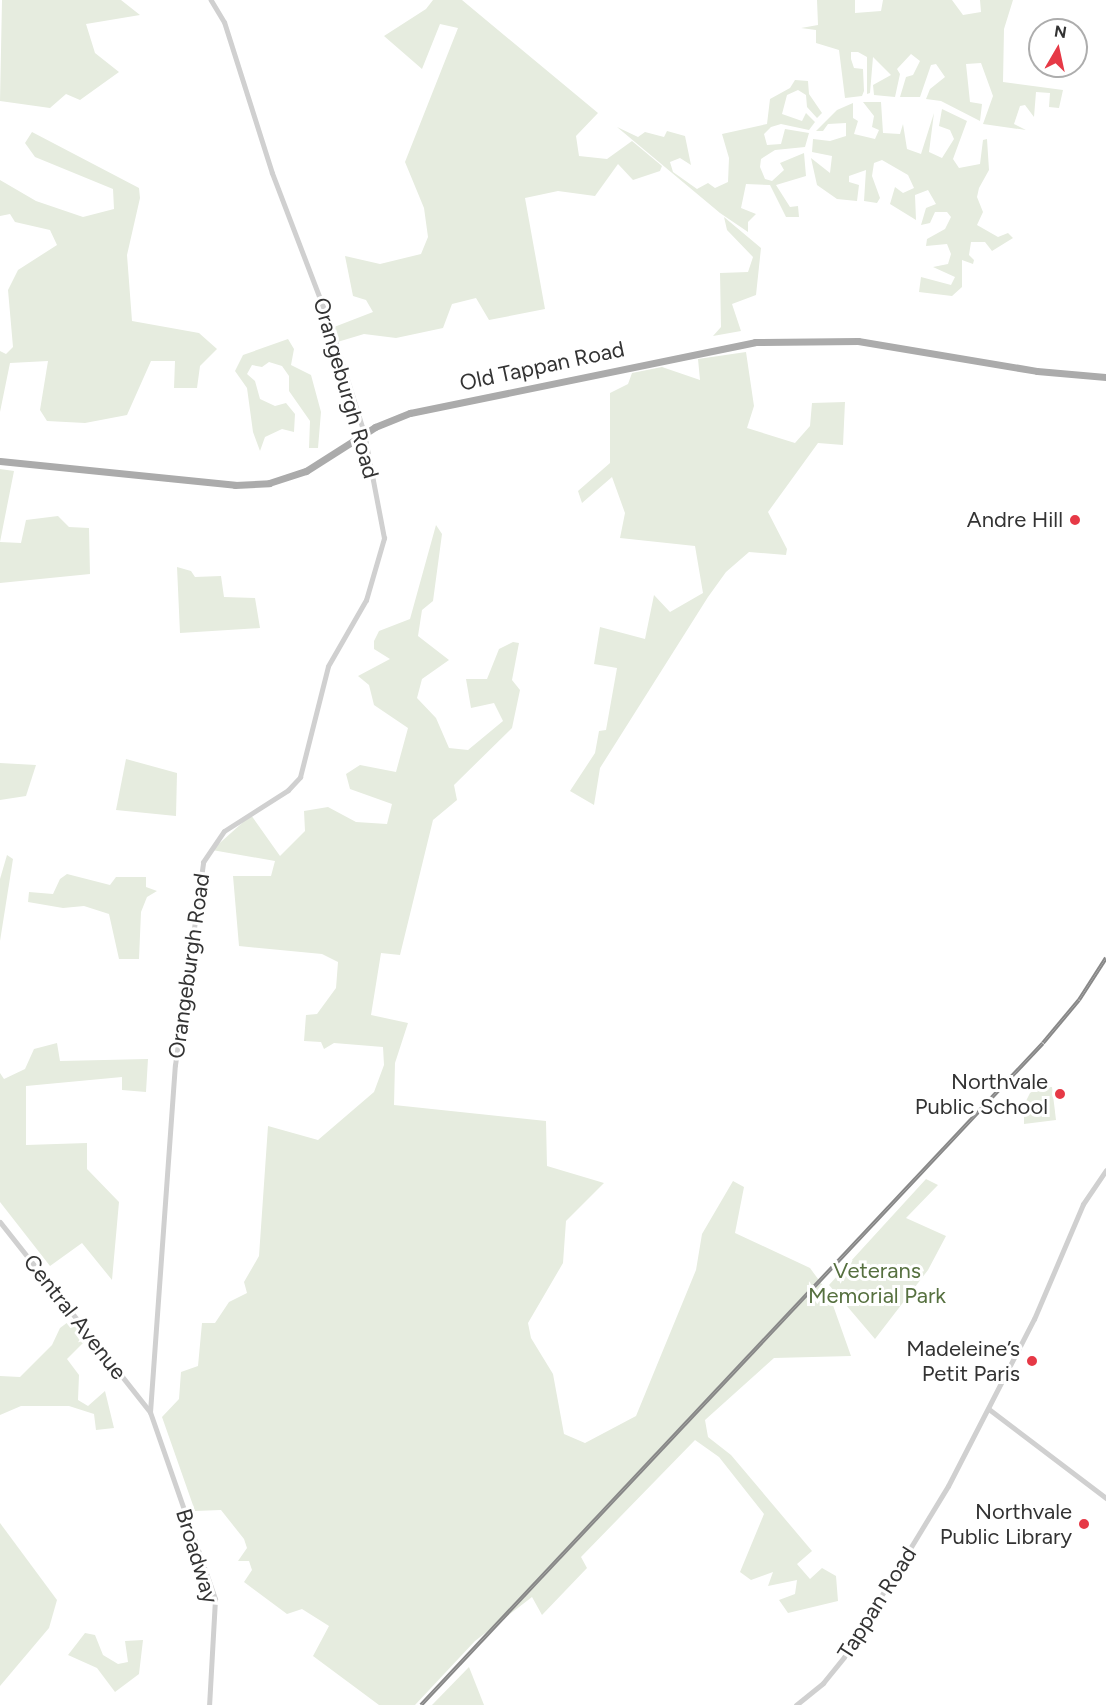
<!DOCTYPE html>
<html>
<head>
<meta charset="utf-8">
<style>
	body { margin:0 }
	#map { position:relative; width:1106px; height:1705px; overflow:hidden; background:#fff; font-family:Figtree,sans-serif }
	div>[style] { position:absolute }
	[style*='--x'] { left:calc(var(--x)*1px); top:calc(var(--y)*1px); width:calc(var(--w)*1px); rotate:calc(var(--a)*1deg) }
	.green>* { inset:0; background:#e6ecdf }
	.minor>* { height:5px; margin:-2.5px; padding:0 2.5px; transform-origin:2.5px; border-radius:2.5px; background:#d0d0d0 }
	.major>* { height:7px; margin:-3.5px; padding:0 3.5px; transform-origin:3.5px; border-radius:3.5px; background:#ababab }
	.rail>* { height:4px; margin-top:-2px; transform-origin:0; background:repeating-linear-gradient(90deg,#fff 0 4.5px,#888 0 9px); box-sizing:border-box; border-block:2px solid #888 }
	.dots>* { width:16px; height:16px; translate:-50% -50%; box-sizing:border-box; border:3px solid #fff; border-radius:50% }
	span { translate:-50% -50%; white-space:nowrap; text-align:center; line-height:1.15; -webkit-text-stroke:6px #fff; paint-order:stroke }
	.street-label { font-size:22px; color:#333 }
	.poi-label { font-size:22px; color:#333 }
	.right { translate:-100% -50%; text-align:right }
	.park-label { font-size:22px; color:#56703f }
	.north { position:absolute; left:1028px; top:18px; width:60px; height:60px; box-sizing:border-box; background:#fff; border:2px solid #adadad; border-radius:50%; rotate:9deg; font-size:16px; font-weight:700; line-height:24px; text-align:center; color:#333 }
	.north::after { content:''; display:block; margin:auto; width:21px; height:27px; background:#e63946; clip-path:polygon(50% 0,100% 100%,50% 72%,0 100%) }
</style>
</head>
<body>
<div id="map">
	<div class="green">
		<div style="clip-path:polygon(2px 0,121px 0,140px 15px,86px 24px,95px 53px,119px 72px,80px 100px,66px 94px,50px 108px,0 101px)"></div>
		<div style="clip-path:polygon(433px 0,462px 0,598px 113px,576px 136px,579px 156px,607px 159px,632px 141px,662px 166px,660px 171px,633px 180px,618px 164px,595px 196px,558px 191px,525px 198px,545px 309px,489px 320px,476px 298px,452px 304px,443px 328px,396px 338px,364px 334px,334px 343px,329px 329px,373px 312px,366px 300px,353px 296px,345px 256px,380px 264px,421px 254px,428px 237px,424px 208px,405px 162px,458px 28px,440px 24px,422px 69px,384px 36px,426px 9px)"></div>
		<div style="clip-path:polygon(817px 0,855px 0,855px 13px,881px 11px,883px 0,952px 0,963px 15px,981px 12px,980px 0,1013px 0,1004px 29px,1003px 82px,1063px 90px,1059px 108px,1049px 107px,1050px 93px,1036px 92px,1034px 117px,1025px 105px,1020px 106px,1014px 124px,1026px 130px,983px 124px,993px 96px,981px 63px,966px 64px,970px 102px,982px 104px,980px 121px,941px 101px,926px 99px,930px 89px,945px 77px,936px 64px,931px 65px,920px 97px,900px 97px,906px 77px,913px 75px,920px 61px,911px 54px,897px 69px,900px 74px,895px 97px,874px 95px,873px 85px,891px 75px,873px 57px,870px 93px,867px 94px,867px 57px,858px 52px,851px 52px,851px 59px,854px 68px,863px 69px,864px 91px,862px 96px,845px 98px,839px 50px,816px 43px,816px 30px,801px 28px,818px 25px)"></div>
		<div style="clip-path:polygon(795px 80px,808px 81px,809px 94px,822px 113px,817px 118px,807px 107px,806px 95px,798px 90px,787px 95px,782px 114px,802px 121px,806px 113px,815px 122px,809px 130px,781px 124px,771px 127px,764px 134px,767px 145px,781px 144px,785px 129px,809px 133px,805px 147px,775px 150px,761px 159px,760px 167px,765px 179px,772px 181px,784px 170px,780px 163px,804px 153px,806px 176px,776px 185px,790px 207px,798px 206px,799px 217px,786px 217px,770px 185px,746px 184px,741px 208px,756px 214px,748px 222px,748px 232px,720px 213px,617px 127px,638px 137px,645px 132px,664px 137px,667px 131px,685px 136px,691px 165px,680px 158px,670px 162px,673px 172px,697px 189px,708px 183px,715px 188px,728px 182px,729px 158px,722px 134px,767px 124px,770px 99px,790px 88px)"></div>
		<div style="clip-path:polygon(863px 102px,881px 102px,883px 133px,900px 134px,903px 124px,907px 149px,921px 154px,934px 113px,929px 152px,942px 158px,954px 139px,950px 130px,939px 126px,942px 109px,967px 121px,953px 159px,959px 168px,980px 164px,983px 140px,987px 139px,989px 170px,979px 188px,977px 197px,983px 212px,977px 225px,998px 237px,1008px 233px,1013px 238px,992px 251px,985px 242px,971px 242px,969px 255px,974px 260px,973px 264px,962px 260px,962px 287px,952px 296px,919px 292px,921px 277px,951px 285px,955px 277px,933px 267px,948px 264px,951px 254px,947px 244px,926px 246px,927px 239px,945px 229px,951px 217px,947px 212px,935px 212px,930px 223px,921px 225px,926px 208px,936px 204px,928px 190px,915px 195px,916px 220px,890px 204px,895px 187px,903px 193px,914px 188px,908px 175px,882px 160px,874px 163px,872px 176px,880px 198px,877px 203px,864px 201px,866px 170px,849px 176px,849px 182px,859px 185px,857px 201px,837px 199px,817px 185px,811px 158px,830px 173px,832px 156px,812px 152px,813px 139px,830px 141px,846px 136px,846px 123px,828px 124px,823px 131px,816px 131px,837px 110px,853px 103px,853px 118px,858px 121px,854px 134px,875px 139px,879px 130px,872px 127px,874px 116px)"></div>
		<div style="clip-path:polygon(32px 132px,139px 188px,140px 198px,127px 255px,132px 321px,199px 333px,217px 349px,200px 366px,197px 388px,174px 388px,175px 361px,151px 361px,127px 415px,85px 423px,47px 421px,40px 410px,48px 361px,10px 363px,0 412px,0 351px,6px 354px,13px 347px,8px 290px,18px 270px,57px 245px,50px 230px,15px 222px,10px 214px,0 216px,0 180px,36px 201px,83px 217px,114px 209px,113px 189px,35px 157px,25px 143px)"></div>
		<div style="clip-path:polygon(724px 217px,761px 248px,756px 295px,732px 304px,741px 331px,713px 336px,721px 327px,720px 273px,748px 272px,753px 257px,727px 230px)"></div>
		<div style="clip-path:polygon(288px 339px,294px 349px,291px 365px,311px 375px,321px 412px,318px 448px,309px 448px,310px 421px,289px 391px,289px 376px,282px 366px,269px 362px,262px 367px,252px 365px,247px 374px,255px 381px,260px 399px,275px 406px,286px 403px,295px 414px,294px 432px,282px 429px,265px 437px,260px 451px,253px 432px,247px 388px,235px 371px,243px 355px)"></div>
		<div style="clip-path:polygon(746px 352px,754px 406px,747px 428px,795px 443px,810px 426px,812px 403px,845px 402px,843px 445px,818px 443px,768px 512px,787px 549px,786px 555px,749px 552px,726px 572px,708px 597px,600px 768px,594px 805px,570px 791px,595px 753px,599px 731px,606px 730px,617px 668px,594px 664px,600px 627px,645px 639px,654px 595px,670px 612px,703px 593px,695px 546px,620px 538px,625px 513px,612px 477px,582px 503px,578px 491px,610px 463px,610px 393px,628px 384px,632px 373px,662px 367px,700px 380px,698px 359px)"></div>
		<div style="clip-path:polygon(0 469px,14px 471px,0 542px,21px 543px,26px 520px,58px 516px,69px 527px,89px 528px,90px 574px,0 583px)"></div>
		<div style="clip-path:polygon(436px 525px,442px 534px,433px 601px,422px 610px,418px 636px,449px 660px,422px 679px,417px 698px,436px 718px,449px 748px,468px 750px,503px 721px,494px 703px,471px 708px,466px 679px,487px 679px,499px 649px,513px 642px,519px 643px,512px 680px,520px 690px,512px 728px,454px 785px,457px 800px,433px 820px,400px 955px,381px 953px,371px 1015px,408px 1023px,395px 1063px,394px 1105px,546px 1121px,547px 1166px,604px 1183px,566px 1221px,563px 1263px,528px 1323px,531px 1338px,553px 1374px,564px 1434px,585px 1443px,636px 1416px,696px 1270px,702px 1234px,733px 1181px,744px 1187px,735px 1233px,810px 1268px,829px 1294px,851px 1356px,774px 1358px,705px 1420px,708px 1437px,731px 1455px,812px 1551px,797px 1564px,810px 1579px,822px 1568px,836px 1576px,838px 1601px,788px 1613px,779px 1600px,795px 1594px,797px 1580px,768px 1586px,773px 1572px,751px 1580px,740px 1572px,764px 1514px,719px 1457px,695px 1440px,581px 1557px,587px 1568px,542px 1615px,532px 1597px,475px 1641px,415px 1705px,379px 1705px,313px 1656px,329px 1626px,302px 1609px,287px 1614px,244px 1582px,252px 1570px,249px 1561px,238px 1561px,247px 1548px,244px 1539px,221px 1510px,195px 1511px,162px 1417px,179px 1399px,181px 1372px,198px 1366px,202px 1323px,215px 1323px,229px 1302px,247px 1293px,244px 1282px,259px 1256px,268px 1126px,318px 1140px,374px 1092px,384px 1065px,383px 1047px,334px 1043px,324px 1049px,321px 1042px,304px 1041px,306px 1015px,317px 1014px,336px 988px,338px 962px,322px 954px,239px 946px,233px 876px,271px 876px,275px 861px,212px 850px,251px 815px,280px 856px,305px 831px,304px 811px,328px 807px,356px 822px,387px 824px,392px 804px,350px 789px,346px 774px,360px 765px,396px 772px,408px 728px,374px 705px,369px 685px,358px 676px,390px 659px,374px 649px,374px 641px,379px 631px,410px 619px)"></div>
		<div style="clip-path:polygon(177px 567px,191px 571px,195px 577px,221px 576px,224px 597px,255px 598px,260px 628px,180px 633px)"></div>
		<div style="clip-path:polygon(126px 759px,177px 773px,176px 816px,116px 810px)"></div>
		<div style="clip-path:polygon(0 763px,36px 765px,26px 796px,0 800px)"></div>
		<div style="clip-path:polygon(7px 855px,13px 859px,0 941px,0 879px)"></div>
		<div style="clip-path:polygon(67px 874px,110px 885px,116px 877px,146px 877px,146px 887px,157px 891px,147px 897px,141px 912px,139px 959px,119px 959px,109px 914px,84px 906px,63px 908px,28px 902px,29px 892px,53px 894px,60px 879px)"></div>
		<div style="clip-path:polygon(57px 1043px,60px 1061px,148px 1059px,146px 1092px,122px 1090px,122px 1077px,26px 1086px,26px 1145px,87px 1143px,87px 1169px,119px 1202px,112px 1280px,82px 1243px,50px 1266px,0 1202px,0 1073px,4px 1079px,25px 1069px,34px 1049px)"></div>
		<div style="clip-path:polygon(1052px 1087px,1056px 1120px,1024px 1124px,1024px 1105px,1030px 1093px,1038px 1088px)"></div>
		<div style="clip-path:polygon(926px 1179px,938px 1185px,906px 1218px,946px 1236px,928px 1270px,875px 1339px,829px 1285px)"></div>
		<div style="clip-path:polygon(72px 1319px,88px 1338px,67px 1359px,79px 1375px,78px 1400px,88px 1406px,105px 1391px,114px 1428px,96px 1430px,94px 1414px,69px 1406px,21px 1406px,0 1415px,0 1376px,20px 1377px,52px 1345px,60px 1328px)"></div>
		<div style="clip-path:polygon(0 1523px,57px 1600px,49px 1628px,0 1686px)"></div>
		<div style="clip-path:polygon(85px 1633px,95px 1635px,103px 1655px,118px 1664px,128px 1662px,125px 1641px,143px 1640px,139px 1674px,115px 1692px,97px 1668px,68px 1655px)"></div>
		<div style="clip-path:polygon(469px 1667px,484px 1705px,432px 1705px)"></div>
	</div>
	<div class="minor">
		<div style="--x:0;--y:1222;--w:242;--a:51.7"></div>
		<div style="--x:150;--y:1412;--w:198;--a:70.8"></div>
		<div style="--x:215;--y:1599;--w:106;--a:93.2"></div>
		<div style="--x:990;--y:1410;--w:146;--a:37.2"></div>
		<div style="--x:150;--y:1412;--w:348;--a:-85.9"></div>
		<div style="--x:175;--y:1065;--w:205;--a:-82.1"></div>
		<div style="--x:203;--y:862;--w:37;--a:-56"></div>
		<div style="--x:224;--y:831;--w:76;--a:-32.6"></div>
		<div style="--x:288;--y:790;--w:18;--a:-47"></div>
		<div style="--x:300;--y:777;--w:114;--a:-75.8"></div>
		<div style="--x:328;--y:666;--w:76;--a:-60.1"></div>
		<div style="--x:366;--y:600;--w:65;--a:-73.8"></div>
		<div style="--x:384;--y:538;--w:107;--a:-100.8"></div>
		<div style="--x:364;--y:433;--w:113;--a:-107.5"></div>
		<div style="--x:330;--y:325;--w:163;--a:-110.9"></div>
		<div style="--x:272;--y:173;--w:158;--a:-107.6"></div>
		<div style="--x:224;--y:22;--w:26;--a:-121"></div>
		<div style="--x:796;--y:1705;--w:35;--a:-39"></div>
		<div style="--x:823;--y:1683;--w:33;--a:-51"></div>
		<div style="--x:844;--y:1657;--w:200;--a:-58.7"></div>
		<div style="--x:948;--y:1486;--w:188;--a:-62.8"></div>
		<div style="--x:1034;--y:1319;--w:125;--a:-66.9"></div>
		<div style="--x:1083;--y:1204;--w:41;--a:-55.9"></div>
	</div>
	<div class="major">
		<div style="--x:0;--y:461;--w:236;--a:5.8"></div>
		<div style="--x:235;--y:485;--w:34;--a:-3"></div>
		<div style="--x:269;--y:483;--w:39;--a:-18"></div>
		<div style="--x:306;--y:471;--w:82;--a:-32.5"></div>
		<div style="--x:375;--y:427;--w:38;--a:-22"></div>
		<div style="--x:410;--y:413;--w:352;--a:-11.6"></div>
		<div style="--x:755;--y:342;--w:103;--a:-0.6"></div>
		<div style="--x:858;--y:341;--w:181;--a:9.5"></div>
		<div style="--x:1037;--y:371;--w:69;--a:5"></div>
	</div>
	<div class="rail">
		<div style="--x:421;--y:1705;--w:908;--a:-46.78"></div>
		<div style="--x:1043;--y:1043;--w:56;--a:-50.1"></div>
		<div style="--x:1079;--y:1000;--w:50;--a:-57.3"></div>
	</div>
	<div class="dots">
		<div style="left:1075px;top:520px;background:#e63946"></div>
		<div style="left:1060px;top:1094px;background:#e63946"></div>
		<div style="left:1032px;top:1361px;background:#e63946"></div>
		<div style="left:1084px;top:1524px;background:#e63946"></div>
	</div>
	<div class="street-label">
		<span style="left:542px;top:366px;rotate:-12deg">Old Tappan Road</span>
		<span style="left:346px;top:388px;rotate:74deg">Orangeburgh Road</span>
		<span style="left:189px;top:966px;rotate:-82deg">Orangeburgh Road</span>
		<span style="left:75px;top:1317px;rotate:52deg">Central Avenue</span>
		<span style="left:197px;top:1556px;rotate:73deg">Broadway</span>
		<span style="left:877px;top:1603px;rotate:-58deg">Tappan Road</span>
	</div>
	<div class="poi-label">
		<span class="right" style="left:1063px;top:520px">Andre Hill</span>
		<span class="right" style="left:1048px;top:1094px">Northvale<br>Public School</span>
		<span class="right" style="left:1020px;top:1361px">Madeleine’s<br>Petit Paris</span>
		<span class="right" style="left:1072px;top:1524px">Northvale<br>Public Library</span>
	</div>
	<div class="park-label">
		<span style="left:877px;top:1283px">Veterans<br>Memorial Park</span>
	</div>
	<div class="north">N</div>
</div>
</body>
</html>
